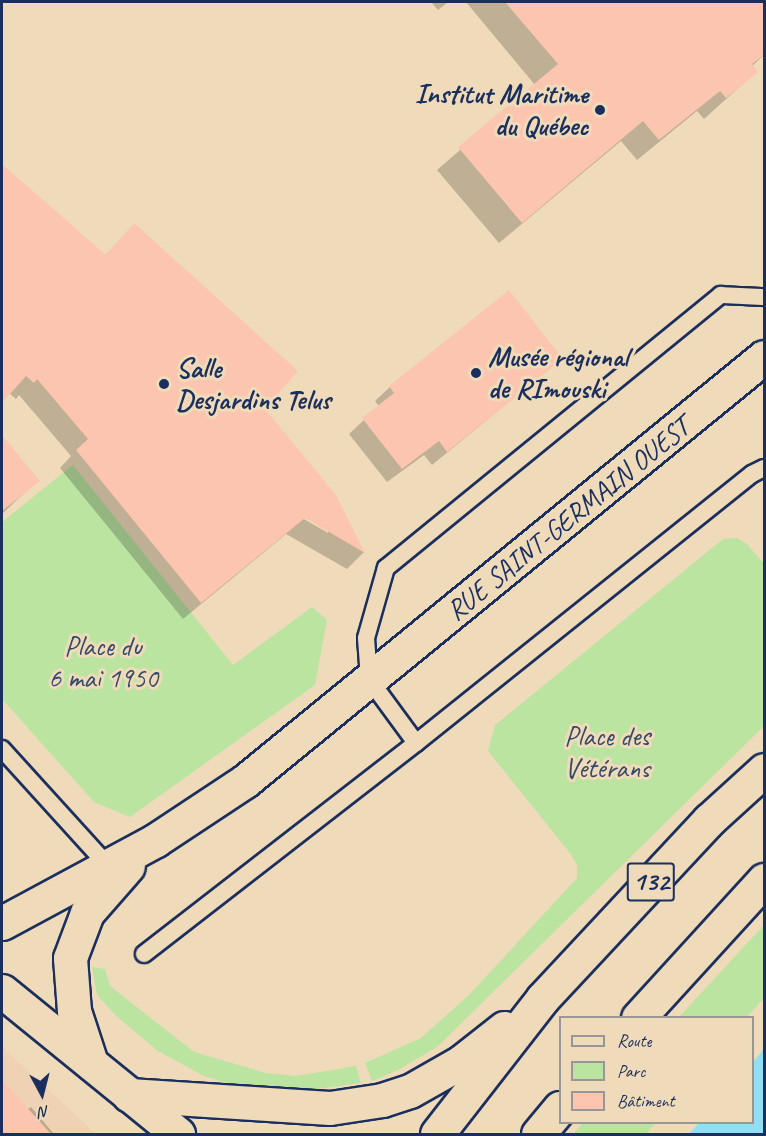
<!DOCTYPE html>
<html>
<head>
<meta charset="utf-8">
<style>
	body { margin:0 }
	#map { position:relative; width:766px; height:1136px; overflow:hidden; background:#efdbb9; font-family:Caveat,sans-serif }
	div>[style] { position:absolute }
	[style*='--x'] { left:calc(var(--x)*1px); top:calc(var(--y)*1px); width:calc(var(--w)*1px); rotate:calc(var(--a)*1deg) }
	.built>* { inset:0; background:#efd1b4 }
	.green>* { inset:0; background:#bbe4a1 }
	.water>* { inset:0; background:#92def2 }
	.shadow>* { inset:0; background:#0003 }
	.building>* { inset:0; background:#fcc5b0 }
	.roads { filter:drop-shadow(2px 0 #1b2f5e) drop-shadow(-2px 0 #1b2f5e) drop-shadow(0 2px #1b2f5e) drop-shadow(0 -2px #1b2f5e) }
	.service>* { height:16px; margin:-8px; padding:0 8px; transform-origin:8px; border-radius:8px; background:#efdbb9 }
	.tertiary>* { height:33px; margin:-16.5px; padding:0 16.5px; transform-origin:16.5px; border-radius:16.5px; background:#efdbb9 }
	.primary>* { height:33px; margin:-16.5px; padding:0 16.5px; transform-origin:16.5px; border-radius:16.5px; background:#efdbb9 }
	.dots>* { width:16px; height:16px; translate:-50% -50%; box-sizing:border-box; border:3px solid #efdbb9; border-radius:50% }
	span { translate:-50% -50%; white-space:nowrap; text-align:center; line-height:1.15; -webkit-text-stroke:6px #efdbb9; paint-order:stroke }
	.shield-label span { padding:2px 4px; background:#efdbb9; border:2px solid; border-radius:4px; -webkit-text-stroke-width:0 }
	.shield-label { font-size:27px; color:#1b2f5e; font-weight:700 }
	.poi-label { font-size:28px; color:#1b2f5e; font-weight:700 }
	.right { translate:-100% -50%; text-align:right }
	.left { translate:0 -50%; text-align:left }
	.street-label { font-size:28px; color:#1b2f5e }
	.park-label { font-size:28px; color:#334a68 }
	.frame { position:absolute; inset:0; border:3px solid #1b2f5e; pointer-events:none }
	.legend { position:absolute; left:559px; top:1016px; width:195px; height:108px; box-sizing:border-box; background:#efdbb9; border:2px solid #9a9695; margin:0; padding:8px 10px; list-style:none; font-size:18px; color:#1b2f5e }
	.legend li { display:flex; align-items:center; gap:12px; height:30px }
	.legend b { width:30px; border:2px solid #9a9695 }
	.north { position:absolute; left:12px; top:1064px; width:60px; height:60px; -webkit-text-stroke:4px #efdbb9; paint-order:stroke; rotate:173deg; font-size:16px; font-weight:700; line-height:24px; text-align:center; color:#1b2f5e }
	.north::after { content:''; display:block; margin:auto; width:21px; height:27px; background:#1b2f5e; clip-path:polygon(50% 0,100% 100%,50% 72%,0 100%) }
</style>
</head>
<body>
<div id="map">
	<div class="built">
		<div style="clip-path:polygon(2px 1047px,96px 1134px,2px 1134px)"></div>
	</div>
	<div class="green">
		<div style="clip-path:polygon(73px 465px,233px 665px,312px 607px,327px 620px,315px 685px,130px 817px,94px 802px,2px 699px,2px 522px)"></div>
		<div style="clip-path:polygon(737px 538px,747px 544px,764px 564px,764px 726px,437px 1047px,398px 1070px,372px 1081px,365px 1063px,421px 1038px,469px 995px,577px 878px,577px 865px,570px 853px,488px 751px,495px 725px,723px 539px)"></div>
		<div style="clip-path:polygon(764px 925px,764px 998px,747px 1017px,679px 1017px)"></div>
		<div style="clip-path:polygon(92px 967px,105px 969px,110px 986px,194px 1052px,266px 1073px,296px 1076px,356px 1066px,361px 1083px,296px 1092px,242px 1088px,204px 1076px,158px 1051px,115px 1015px,97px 995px)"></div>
		<div style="clip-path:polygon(583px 1123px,583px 1122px,656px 1123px,646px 1134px,573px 1134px)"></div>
	</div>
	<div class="water">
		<div style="clip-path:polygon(764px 1049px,764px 1134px,689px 1134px,699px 1123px,752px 1122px,753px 1062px)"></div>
	</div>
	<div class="shadow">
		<div style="clip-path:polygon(431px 2px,448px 2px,438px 10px)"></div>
		<div style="clip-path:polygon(466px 2px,764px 2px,764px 55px,752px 66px,756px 72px,704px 119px,697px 111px,637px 160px,621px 141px,499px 243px,437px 170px,535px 85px)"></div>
		<div style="clip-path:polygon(evenodd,2px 166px,105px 256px,134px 225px,264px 409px,334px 496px,364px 552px,347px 569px,286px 534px,183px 619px,60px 468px,71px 456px,19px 395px,16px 399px,9px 393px,2px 401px,2px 166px,299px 513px,328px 529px,328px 533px,297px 515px,299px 513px)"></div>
		<div style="clip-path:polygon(509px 292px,561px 359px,432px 465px,424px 455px,387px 482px,349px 434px,379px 406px,375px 401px,390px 387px)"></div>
		<div style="clip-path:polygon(2px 437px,38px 480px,2px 514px)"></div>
		<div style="clip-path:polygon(2px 1082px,27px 1110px,31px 1107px,54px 1134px,2px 1134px)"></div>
	</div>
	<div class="building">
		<div style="clip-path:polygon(505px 2px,765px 2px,765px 54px,752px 64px,758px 72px,726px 98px,720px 91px,659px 140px,643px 121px,522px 223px,458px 147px,558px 64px)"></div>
		<div style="clip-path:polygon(2px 164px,106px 255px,134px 223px,298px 371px,265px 409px,336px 495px,365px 553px,305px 518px,201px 603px,76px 450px,88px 439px,37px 379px,34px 383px,26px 376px,2px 403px)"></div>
		<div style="clip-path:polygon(509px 290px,563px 359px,447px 452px,439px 441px,402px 469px,362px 418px,394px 393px,389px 386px)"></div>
		<div style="clip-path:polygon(2px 435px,40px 481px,2px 511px)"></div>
		<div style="clip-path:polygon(2px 1080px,51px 1134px,2px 1134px)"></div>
	</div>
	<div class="roads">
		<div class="service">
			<div style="--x:416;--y:743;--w:79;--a:-126.3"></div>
			<div style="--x:369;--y:679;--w:41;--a:-94.2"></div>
			<div style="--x:366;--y:638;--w:73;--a:-74.1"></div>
			<div style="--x:386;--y:568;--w:432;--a:-39.2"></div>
			<div style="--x:721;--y:295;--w:43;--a:2.7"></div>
			<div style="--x:2;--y:749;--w:159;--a:47.8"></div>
			<div style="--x:144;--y:954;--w:344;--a:-37.8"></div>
			<div style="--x:416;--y:743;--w:430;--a:-38.7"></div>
			<div style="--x:752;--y:474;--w:13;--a:-27"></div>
		</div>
		<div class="tertiary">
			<div style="--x:2;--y:923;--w:175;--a:-28.3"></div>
			<div style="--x:156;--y:840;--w:107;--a:-33.5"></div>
			<div style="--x:245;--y:781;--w:670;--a:-39.25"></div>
			<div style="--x:2;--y:991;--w:227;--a:39.1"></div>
			<div style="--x:91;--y:1063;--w:55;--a:-108.1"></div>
			<div style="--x:74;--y:1011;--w:53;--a:-94.3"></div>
			<div style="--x:70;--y:958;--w:48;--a:-69.3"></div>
			<div style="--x:87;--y:913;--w:62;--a:-48.9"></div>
		</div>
		<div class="primary">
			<div style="--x:638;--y:1018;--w:187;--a:-47.6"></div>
			<div style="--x:129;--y:1095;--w:201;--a:3.7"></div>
			<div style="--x:330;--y:1108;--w:53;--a:-8.7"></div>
			<div style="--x:382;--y:1100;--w:29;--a:-18"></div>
			<div style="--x:410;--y:1091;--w:59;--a:-29.6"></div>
			<div style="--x:461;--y:1062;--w:55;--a:-38.3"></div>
			<div style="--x:437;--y:1134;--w:172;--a:-52.1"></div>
			<div style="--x:543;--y:998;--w:243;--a:-47"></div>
			<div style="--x:709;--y:820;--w:74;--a:-42.3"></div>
			<div style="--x:538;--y:1134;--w:34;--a:-50"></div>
		</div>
	</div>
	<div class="dots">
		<div style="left:600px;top:110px;background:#1b2f5e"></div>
		<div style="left:476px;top:373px;background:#1b2f5e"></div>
		<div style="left:164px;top:384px;background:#1b2f5e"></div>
	</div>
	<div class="shield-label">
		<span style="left:651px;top:882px">132</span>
	</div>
	<div class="poi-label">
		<span class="right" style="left:588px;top:110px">Institut Maritime<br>du Québec</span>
		<span class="left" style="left:488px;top:373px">Musée régional<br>de RImouski</span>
		<span class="left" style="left:176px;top:384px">Salle<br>Desjardins Telus</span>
	</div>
	<div class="street-label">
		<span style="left:568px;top:519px;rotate:-39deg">RUE SAINT-GERMAIN OUEST</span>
	</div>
	<div class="park-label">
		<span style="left:103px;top:662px">Place du<br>6 mai 1950</span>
		<span style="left:607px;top:752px">Place des<br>Vétérans</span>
	</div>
	<div class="frame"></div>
	<ul class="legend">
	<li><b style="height:8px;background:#efdbb9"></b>Route</li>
	<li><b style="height:16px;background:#bbe4a1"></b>Parc</li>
	<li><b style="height:16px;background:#fcc5b0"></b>Bâtiment</li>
	</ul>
	<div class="north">N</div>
</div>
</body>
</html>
